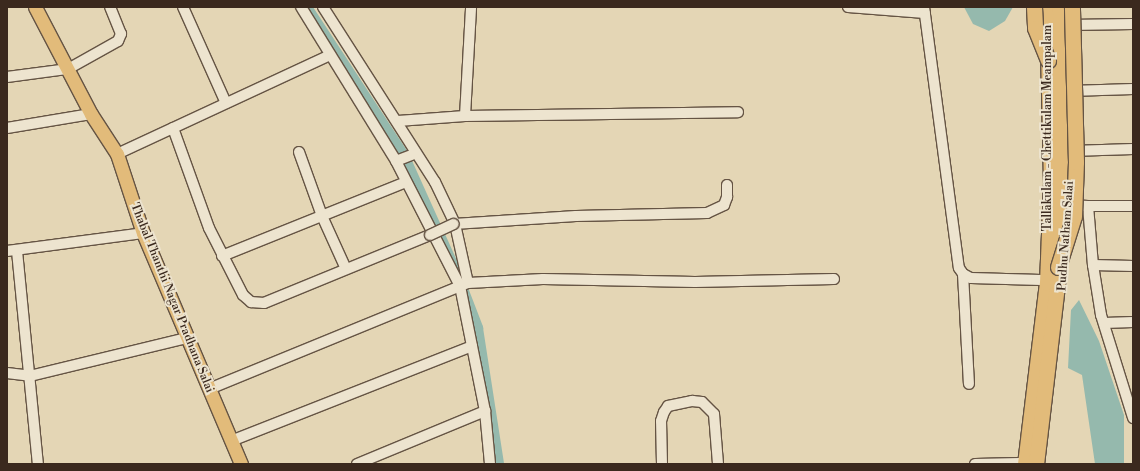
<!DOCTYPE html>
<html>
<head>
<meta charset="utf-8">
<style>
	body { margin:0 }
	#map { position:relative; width:1140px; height:471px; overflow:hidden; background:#e4d6b5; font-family:"Libre Bodoni",serif }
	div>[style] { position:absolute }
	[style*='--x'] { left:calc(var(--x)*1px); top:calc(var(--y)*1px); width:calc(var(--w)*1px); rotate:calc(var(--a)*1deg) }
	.water>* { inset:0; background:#95b9ad }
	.canal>* { height:10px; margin:-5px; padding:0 5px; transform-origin:5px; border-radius:5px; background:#95b9ad }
	.roads { filter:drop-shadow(1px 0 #655444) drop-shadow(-1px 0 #655444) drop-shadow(0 1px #655444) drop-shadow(0 -1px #655444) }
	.minor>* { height:10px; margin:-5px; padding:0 5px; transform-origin:5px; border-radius:5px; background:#ede4cf }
	.major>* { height:13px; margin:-6.5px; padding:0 6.5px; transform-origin:6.5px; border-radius:6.5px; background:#e2bb7a }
	.highway>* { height:15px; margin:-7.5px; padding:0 7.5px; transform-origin:7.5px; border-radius:7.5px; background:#e2bb7a }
	.bridges { filter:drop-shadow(1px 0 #655444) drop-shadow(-1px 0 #655444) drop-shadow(0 1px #655444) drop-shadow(0 -1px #655444) }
	.minor-bridge>* { height:10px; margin:-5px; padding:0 5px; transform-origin:5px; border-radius:5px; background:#ede4cf }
	.highway-bridge>* { height:15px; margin:-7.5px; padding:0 7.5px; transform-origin:7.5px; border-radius:7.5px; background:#e2bb7a }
	span { translate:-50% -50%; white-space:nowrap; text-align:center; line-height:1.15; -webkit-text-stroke:4px #ede4cf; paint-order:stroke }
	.street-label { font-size:12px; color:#3b291e }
	.frame { position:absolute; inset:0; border:8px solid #3b291e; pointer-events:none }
</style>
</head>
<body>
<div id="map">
	<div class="water">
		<div style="clip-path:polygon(964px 7px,1013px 7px,1005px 21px,989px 31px,973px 24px)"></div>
		<div style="clip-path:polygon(1079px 300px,1099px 341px,1124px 415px,1124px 464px,1095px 464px,1082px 375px,1068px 368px,1071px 310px)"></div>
	</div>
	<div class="canal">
		<div style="--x:307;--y:7;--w:177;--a:56.8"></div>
		<div style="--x:404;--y:155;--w:132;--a:65.8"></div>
		<div style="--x:464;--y:291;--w:40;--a:69"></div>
		<div style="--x:478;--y:328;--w:138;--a:81.2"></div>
	</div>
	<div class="roads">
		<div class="minor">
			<div style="--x:183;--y:7;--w:105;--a:65.9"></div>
			<div style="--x:301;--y:7;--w:181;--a:58.3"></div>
			<div style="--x:396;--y:161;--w:140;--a:62.9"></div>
			<div style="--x:460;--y:286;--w:127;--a:78.7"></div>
			<div style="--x:485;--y:411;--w:53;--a:84.6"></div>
			<div style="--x:323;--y:7;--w:208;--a:57.4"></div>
			<div style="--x:435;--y:182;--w:47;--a:64.5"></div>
			<div style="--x:455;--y:224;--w:60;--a:77.6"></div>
			<div style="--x:848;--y:7;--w:77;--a:4.5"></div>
			<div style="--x:924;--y:7;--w:263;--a:82.4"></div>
			<div style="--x:959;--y:268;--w:7;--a:56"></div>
			<div style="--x:963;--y:274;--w:9;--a:27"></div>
			<div style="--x:971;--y:278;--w:70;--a:1.6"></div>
			<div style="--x:1069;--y:25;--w:64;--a:-0.9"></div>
			<div style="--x:7;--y:77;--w:62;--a:-7.5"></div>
			<div style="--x:68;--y:69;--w:57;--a:-29.2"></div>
			<div style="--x:118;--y:41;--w:8;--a:-67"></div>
			<div style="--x:121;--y:34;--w:29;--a:-112"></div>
			<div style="--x:1070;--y:91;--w:63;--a:-1.8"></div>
			<div style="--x:465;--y:116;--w:109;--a:-86.8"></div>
			<div style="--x:398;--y:121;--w:67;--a:-4.3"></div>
			<div style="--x:465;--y:116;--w:273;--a:-0.8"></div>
			<div style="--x:7;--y:128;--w:85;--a:-9.5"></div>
			<div style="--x:173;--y:128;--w:106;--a:70.2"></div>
			<div style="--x:209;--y:228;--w:75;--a:63.1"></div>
			<div style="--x:243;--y:295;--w:11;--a:41"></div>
			<div style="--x:251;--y:302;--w:13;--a:4"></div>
			<div style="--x:264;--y:303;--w:179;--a:-22.3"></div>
			<div style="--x:1071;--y:151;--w:62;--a:-1.8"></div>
			<div style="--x:299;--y:152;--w:68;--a:70.2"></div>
			<div style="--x:322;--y:216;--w:58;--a:65.6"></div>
			<div style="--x:117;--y:154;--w:235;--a:-24.9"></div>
			<div style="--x:396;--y:161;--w:17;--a:-21"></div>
			<div style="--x:1069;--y:205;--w:19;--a:3"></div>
			<div style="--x:1088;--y:206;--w:59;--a:85.2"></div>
			<div style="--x:1093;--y:265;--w:40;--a:1.4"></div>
			<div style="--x:1088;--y:206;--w:45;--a:0"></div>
			<div style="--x:454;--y:224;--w:122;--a:-3.8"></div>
			<div style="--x:576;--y:216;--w:131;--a:-1.3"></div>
			<div style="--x:707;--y:213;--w:19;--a:-25"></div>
			<div style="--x:724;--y:205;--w:9;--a:-69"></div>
			<div style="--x:727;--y:197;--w:12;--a:-90"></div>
			<div style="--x:7;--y:251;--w:137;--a:-7.5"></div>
			<div style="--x:17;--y:251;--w:214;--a:84.4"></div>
			<div style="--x:222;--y:256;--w:198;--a:-21.9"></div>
			<div style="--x:1093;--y:265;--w:51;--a:80.9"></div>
			<div style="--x:1101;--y:315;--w:108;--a:72.7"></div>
			<div style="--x:963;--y:274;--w:110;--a:86.9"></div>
			<div style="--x:1104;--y:323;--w:29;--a:-2"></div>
			<div style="--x:7;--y:373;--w:23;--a:7"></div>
			<div style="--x:30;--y:376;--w:162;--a:-13.6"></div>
			<div style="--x:209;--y:389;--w:280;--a:-22.3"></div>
			<div style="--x:468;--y:283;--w:75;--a:-3.1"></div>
			<div style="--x:543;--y:279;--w:152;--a:1.1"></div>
			<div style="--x:695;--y:282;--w:139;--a:-1.2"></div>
			<div style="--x:231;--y:441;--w:259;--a:-21.5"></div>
			<div style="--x:357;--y:464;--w:139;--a:-22.5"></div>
			<div style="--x:662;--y:464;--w:43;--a:-91.3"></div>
			<div style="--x:661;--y:421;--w:9;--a:-72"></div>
			<div style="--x:664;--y:412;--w:7;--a:-56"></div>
			<div style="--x:668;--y:406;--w:25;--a:-12"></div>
			<div style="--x:692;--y:401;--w:10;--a:6"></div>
			<div style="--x:702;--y:402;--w:17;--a:45"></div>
			<div style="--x:714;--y:414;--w:50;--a:85.4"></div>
			<div style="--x:975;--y:464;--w:45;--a:-1.3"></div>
		</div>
		<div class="major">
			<div style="--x:35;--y:7;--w:121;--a:62.4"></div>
			<div style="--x:91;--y:114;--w:48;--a:57"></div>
			<div style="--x:117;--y:154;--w:83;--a:71.8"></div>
			<div style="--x:143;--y:233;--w:251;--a:67"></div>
		</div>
		<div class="highway">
			<div style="--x:1025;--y:464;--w:182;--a:-83.1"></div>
			<div style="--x:1047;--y:283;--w:101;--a:-87.7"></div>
			<div style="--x:1051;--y:182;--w:175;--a:-91.3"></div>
			<div style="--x:1036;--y:464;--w:179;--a:-83.3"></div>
			<div style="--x:1057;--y:286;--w:51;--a:-86.6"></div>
			<div style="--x:1060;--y:235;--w:96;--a:-88.8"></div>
			<div style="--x:1062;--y:139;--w:132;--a:-90.9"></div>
		</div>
	</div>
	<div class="bridges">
		<div class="minor-bridge">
			<div style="--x:430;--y:235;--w:26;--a:-25"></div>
		</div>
		<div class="highway-bridge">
			<div style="--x:1034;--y:7;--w:21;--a:87"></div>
			<div style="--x:1035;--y:28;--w:35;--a:68"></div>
			<div style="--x:1058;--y:267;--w:53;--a:-72.6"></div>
			<div style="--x:1074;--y:216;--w:54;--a:-87.9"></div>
			<div style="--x:1076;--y:162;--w:155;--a:-91.5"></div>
		</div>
	</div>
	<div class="street-label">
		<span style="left:1048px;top:128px;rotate:-90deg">Tallakulam - Chettikulam Meampalam</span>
		<span style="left:1066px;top:236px;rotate:-86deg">Pudhu Natham Salai</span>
		<span style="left:172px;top:298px;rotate:68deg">Thabal Thanthi Nagar Pradhana Salai</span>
	</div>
	<div class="frame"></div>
</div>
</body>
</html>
